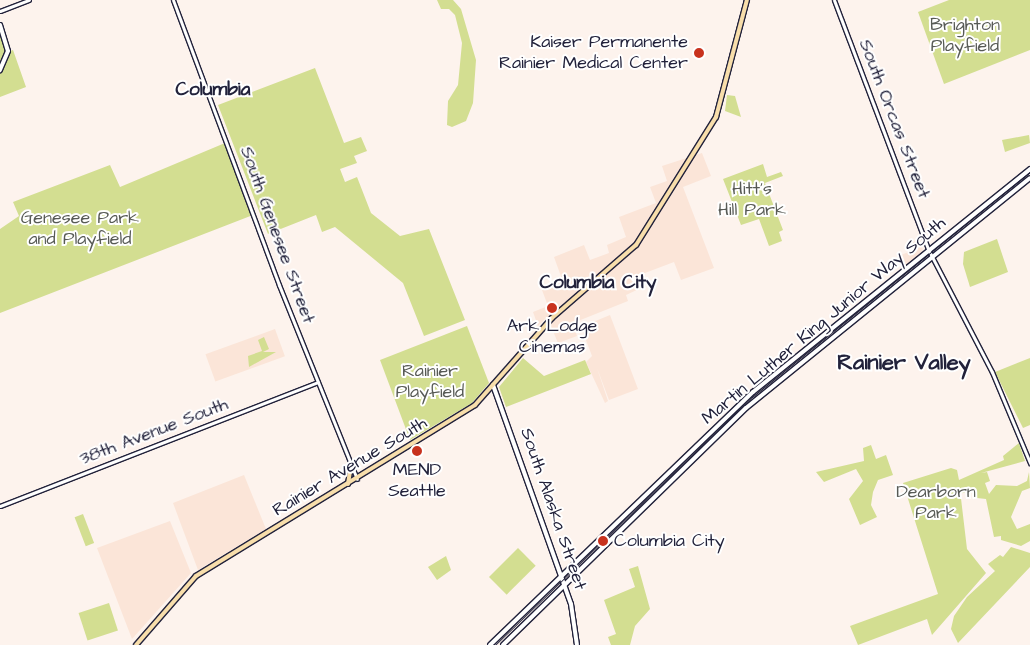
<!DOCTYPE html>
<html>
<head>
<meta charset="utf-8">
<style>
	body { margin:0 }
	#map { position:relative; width:1030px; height:645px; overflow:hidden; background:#fdf3ed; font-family:"Architects Daughter",sans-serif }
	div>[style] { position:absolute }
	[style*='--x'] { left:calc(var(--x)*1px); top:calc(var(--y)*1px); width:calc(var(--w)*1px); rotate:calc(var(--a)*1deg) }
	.built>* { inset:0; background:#fbe5d8; transform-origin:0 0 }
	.green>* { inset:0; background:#d3de91; transform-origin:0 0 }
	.roads { filter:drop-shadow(1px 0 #22223b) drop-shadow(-1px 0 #22223b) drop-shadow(0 1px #22223b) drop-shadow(0 -1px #22223b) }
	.tertiary>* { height:3px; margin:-1.5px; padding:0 1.5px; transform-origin:1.5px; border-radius:1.5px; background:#fff }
	.secondary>* { height:4px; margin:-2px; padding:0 2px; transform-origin:2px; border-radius:2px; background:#fff }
	.primary>* { height:4px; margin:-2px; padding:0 2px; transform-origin:2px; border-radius:2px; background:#f8deab }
	.tram>* { height:1px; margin:-0.5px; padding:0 0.5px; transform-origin:0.5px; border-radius:0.5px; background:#22223b }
	.dots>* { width:14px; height:14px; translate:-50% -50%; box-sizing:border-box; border:2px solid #fff; border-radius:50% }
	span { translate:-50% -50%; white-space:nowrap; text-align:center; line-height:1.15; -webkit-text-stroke:4px #fff; paint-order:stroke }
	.park-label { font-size:18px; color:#575a55 }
	.poi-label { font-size:18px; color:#22223b }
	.right { translate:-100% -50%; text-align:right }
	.left { translate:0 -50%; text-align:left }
	.street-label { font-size:18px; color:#22223b }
	.neighbourhood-label { font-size:19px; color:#22223b; font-weight:700 }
	.district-label { font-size:22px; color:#22223b; font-weight:700 }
</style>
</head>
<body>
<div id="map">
	<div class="built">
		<div style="clip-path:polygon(702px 153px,711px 176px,683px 187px,714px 268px,681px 280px,674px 262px,637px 276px,641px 288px,626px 295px,628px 301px,573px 323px,577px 336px,558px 343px,547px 317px,538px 326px,533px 312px,548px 306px,542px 290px,563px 282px,554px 257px,584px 245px,590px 260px,609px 253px,607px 245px,626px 237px,619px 217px,656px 203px,650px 187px,667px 181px,662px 166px)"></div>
		<div style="clip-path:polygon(920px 239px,923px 251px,905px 267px,901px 255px,911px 251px,908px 244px)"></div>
		<div style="clip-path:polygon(610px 315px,638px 389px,609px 400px,597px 368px,608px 401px,605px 403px,586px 362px,592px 356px,581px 327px)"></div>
		<div style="left:275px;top:329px;width:29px;height:74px;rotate:70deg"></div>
		<div style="clip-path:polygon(244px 475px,266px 529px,198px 570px,173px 503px)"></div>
		<div style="clip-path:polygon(170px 521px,191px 573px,132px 639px,97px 548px)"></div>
	</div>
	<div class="green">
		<div style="clip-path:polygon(437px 0,453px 0,461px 9px,476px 60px,473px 103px,466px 121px,452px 127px,447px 125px,448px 101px,458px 85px,462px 43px,455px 15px,449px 9px,441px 9px)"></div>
		<div style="clip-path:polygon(949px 0,1030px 0,1030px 50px,944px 84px,918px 12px)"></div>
		<div style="clip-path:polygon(0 29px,7px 52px,13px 50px,26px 87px,0 97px)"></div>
		<div style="clip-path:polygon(315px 68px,344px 143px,361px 137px,367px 151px,354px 156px,357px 163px,340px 169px,345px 182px,357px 177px,371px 213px,400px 236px,429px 229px,465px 320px,424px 336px,403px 283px,335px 227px,322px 232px,316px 215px,268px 234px,218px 105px)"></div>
		<div style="clip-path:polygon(727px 95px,735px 96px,741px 117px,725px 111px)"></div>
		<div style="clip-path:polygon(1029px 135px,1030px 143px,1005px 152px,1002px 140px)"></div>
		<div style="clip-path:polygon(225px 143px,253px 215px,0 313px,0 229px,19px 216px,13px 202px,110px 165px,120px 187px)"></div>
		<div style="clip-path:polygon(763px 164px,767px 177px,781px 172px,783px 176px,765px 183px,783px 230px,779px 232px,782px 241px,769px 246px,759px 219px,741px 225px,723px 179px)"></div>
		<div style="clip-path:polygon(997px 239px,1008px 272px,970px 287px,963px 264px,964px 252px)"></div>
		<div style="clip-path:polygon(467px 326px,489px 383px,472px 403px,410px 440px,380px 360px)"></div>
		<div style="clip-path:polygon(264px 337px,269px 349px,263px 352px,276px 352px,249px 367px,248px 356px,262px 351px,258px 340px)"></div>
		<div style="clip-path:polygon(523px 358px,544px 376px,585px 360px,591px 374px,506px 407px,499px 387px)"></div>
		<div style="clip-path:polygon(1030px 358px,1030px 425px,1023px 428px,995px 372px)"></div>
		<div style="clip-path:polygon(1019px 443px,1025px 461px,981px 473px,987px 472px,990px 481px,985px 483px,989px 494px,996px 485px,1017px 486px,1027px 481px,1029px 472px,1030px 488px,1022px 491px,1011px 517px,1017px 529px,1030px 524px,1030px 541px,1021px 546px,1001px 540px,1001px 536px,994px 537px,986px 499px,977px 498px,976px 491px,961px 493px,960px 490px,967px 549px,986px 573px,932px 635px,927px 619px,858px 645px,850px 626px,938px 594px,903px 483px,951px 468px,957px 470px,959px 480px,1004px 460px,1003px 456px)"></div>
		<div style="clip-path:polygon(871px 445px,876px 459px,886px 455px,893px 475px,878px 480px,873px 492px,871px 505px,877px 517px,860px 525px,849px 499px,863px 481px,856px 469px,824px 482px,816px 472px,864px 461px,863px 448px)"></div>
		<div style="left:83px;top:514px;width:31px;height:9px;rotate:69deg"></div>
		<div style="clip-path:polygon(1011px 547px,1030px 553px,1030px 567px,958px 643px,951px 629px,954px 616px,967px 597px,995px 571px,988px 564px,1000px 555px,1003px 557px)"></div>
		<div style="left:518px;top:548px;width:25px;height:41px;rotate:45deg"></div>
		<div style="clip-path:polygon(446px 556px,451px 570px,437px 580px,428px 567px)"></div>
		<div style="clip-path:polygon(638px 566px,650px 609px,635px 626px,630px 645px,611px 645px,608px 637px,616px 634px,604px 600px,635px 587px,629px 569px)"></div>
		<div style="left:109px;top:603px;width:29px;height:32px;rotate:72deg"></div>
	</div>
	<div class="roads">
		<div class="tertiary">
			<div style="--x:173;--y:0;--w:304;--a:69.6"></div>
			<div style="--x:279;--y:285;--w:209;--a:68.1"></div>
			<div style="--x:834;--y:0;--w:268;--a:69.3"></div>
			<div style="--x:929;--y:251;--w:136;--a:62.5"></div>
			<div style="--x:992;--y:372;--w:99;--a:67.3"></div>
			<div style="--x:0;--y:11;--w:31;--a:-21"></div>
			<div style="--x:0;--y:506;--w:341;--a:-21.3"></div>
		</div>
		<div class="secondary">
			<div style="--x:0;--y:25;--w:27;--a:73"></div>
			<div style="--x:8;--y:51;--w:21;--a:113"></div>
			<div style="--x:493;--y:385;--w:232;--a:70.4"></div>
			<div style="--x:571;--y:604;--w:41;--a:81.7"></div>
			<div style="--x:490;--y:645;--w:365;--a:-43.9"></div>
			<div style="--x:753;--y:392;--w:356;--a:-38.8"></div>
			<div style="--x:503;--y:645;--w:339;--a:-44.3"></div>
			<div style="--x:746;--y:408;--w:365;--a:-39"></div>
		</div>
		<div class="primary">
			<div style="--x:348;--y:484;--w:20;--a:-81"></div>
			<div style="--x:136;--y:645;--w:91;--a:-49"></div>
			<div style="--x:196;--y:576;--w:327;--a:-31.5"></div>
			<div style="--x:475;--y:405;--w:116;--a:-48.5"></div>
			<div style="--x:552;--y:318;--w:111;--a:-41"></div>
			<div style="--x:636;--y:245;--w:151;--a:-58"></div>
			<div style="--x:716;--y:117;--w:121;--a:-75.2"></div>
		</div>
	</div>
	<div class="tram">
		<div style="--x:495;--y:645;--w:357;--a:-44"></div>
		<div style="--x:752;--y:397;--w:358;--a:-39"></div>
	</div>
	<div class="dots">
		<div style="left:699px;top:53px;background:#c8321e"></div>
		<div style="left:552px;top:308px;background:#c8321e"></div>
		<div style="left:417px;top:451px;background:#c8321e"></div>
		<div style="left:603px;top:541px;background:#c8321e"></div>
	</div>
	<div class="park-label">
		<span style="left:965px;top:36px">Brighton<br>Playfield</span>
		<span style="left:752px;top:200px">Hitt's<br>Hill Park</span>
		<span style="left:80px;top:229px">Genesee Park<br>and Playfield</span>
		<span style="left:430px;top:382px">Rainier<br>Playfield</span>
		<span style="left:936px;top:503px">Dearborn<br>Park</span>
	</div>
	<div class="poi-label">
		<span class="right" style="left:688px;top:53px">Kaiser Permanente<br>Rainier Medical Center</span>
		<span style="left:552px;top:337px">Ark Lodge<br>Cinemas</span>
		<span style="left:417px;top:481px">MEND<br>Seattle</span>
		<span class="left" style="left:614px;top:541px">Columbia City</span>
	</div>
	<div class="street-label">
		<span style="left:894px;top:119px;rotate:69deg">South Orcas Street</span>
		<span style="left:277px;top:235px;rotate:70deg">South Genesee Street</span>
		<span style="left:824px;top:321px;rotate:-40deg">Martin Luther King Junior Way South</span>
		<span style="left:154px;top:432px;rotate:-21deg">38th Avenue South</span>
		<span style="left:350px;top:467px;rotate:-31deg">Rainier Avenue South</span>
		<span style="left:553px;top:509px;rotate:71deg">South Alaska Street</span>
	</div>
	<div class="neighbourhood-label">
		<span style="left:213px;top:90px">Columbia</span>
		<span style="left:598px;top:283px">Columbia City</span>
	</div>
	<div class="district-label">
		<span style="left:904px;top:363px">Rainier Valley</span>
	</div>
</div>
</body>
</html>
